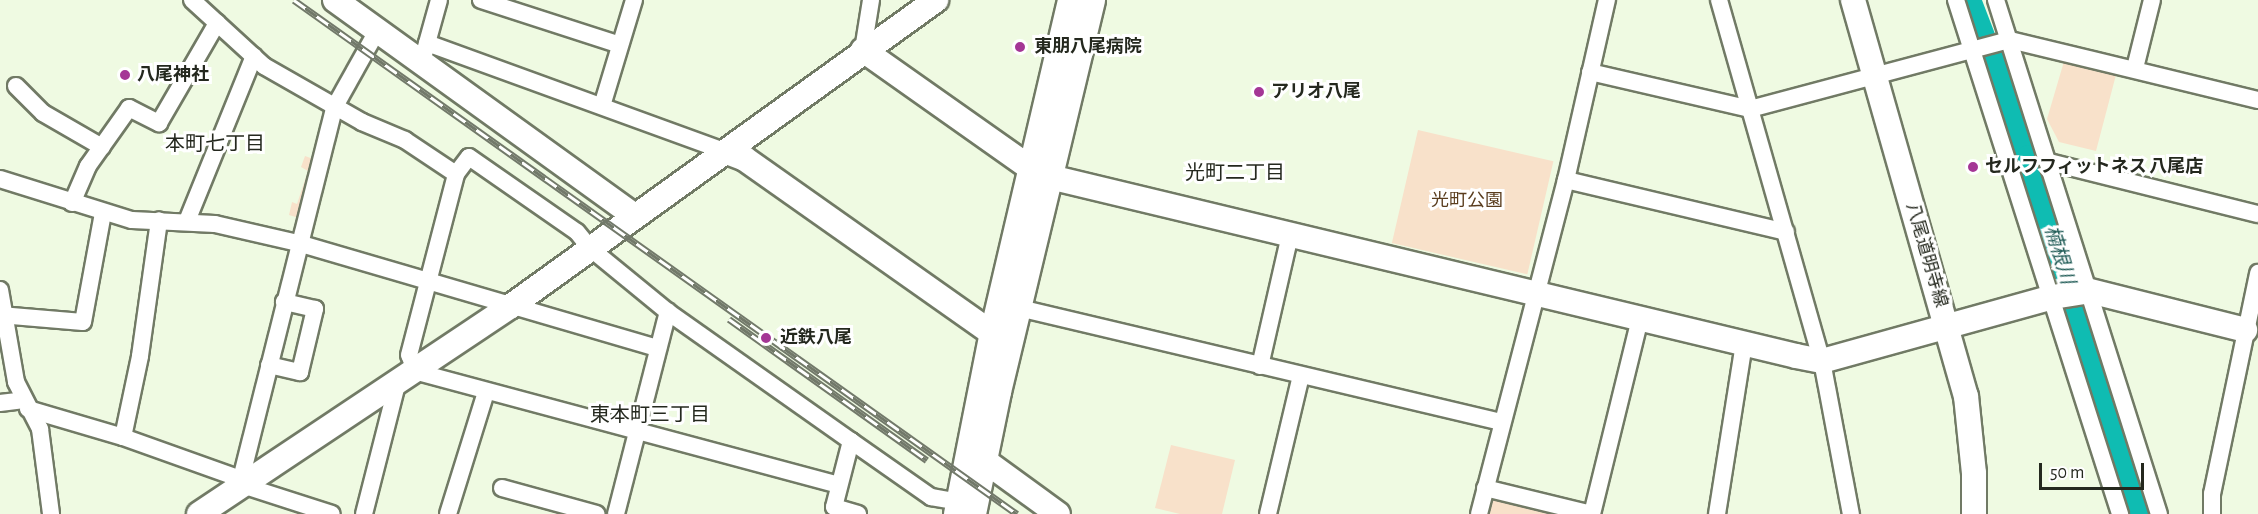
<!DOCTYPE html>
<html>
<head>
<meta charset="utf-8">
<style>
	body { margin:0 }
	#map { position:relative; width:2258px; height:514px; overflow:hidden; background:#effae2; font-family:"Alegreya Sans","Noto Sans JP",sans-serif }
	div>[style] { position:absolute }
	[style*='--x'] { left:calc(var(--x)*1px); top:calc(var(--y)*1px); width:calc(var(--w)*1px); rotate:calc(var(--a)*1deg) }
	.green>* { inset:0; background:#f8e1ca; transform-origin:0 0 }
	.river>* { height:26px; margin:-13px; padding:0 13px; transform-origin:13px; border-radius:13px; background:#0fbcb2 }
	.roads { filter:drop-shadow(2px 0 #717a65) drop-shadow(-2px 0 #717a65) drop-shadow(0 2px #717a65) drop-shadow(0 -2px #717a65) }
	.street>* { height:16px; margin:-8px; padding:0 8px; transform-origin:8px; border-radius:8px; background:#fff }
	.secondary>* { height:24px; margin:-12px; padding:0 12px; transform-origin:12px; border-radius:12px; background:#fff }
	.rail>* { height:7px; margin-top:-3.5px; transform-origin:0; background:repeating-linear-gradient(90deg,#fff 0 14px,#72796a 0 28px); box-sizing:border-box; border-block:2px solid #72796a }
	.dots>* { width:16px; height:16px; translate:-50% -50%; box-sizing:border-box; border:3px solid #fff; border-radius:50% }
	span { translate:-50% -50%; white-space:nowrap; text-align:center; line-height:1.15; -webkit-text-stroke:6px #fff; paint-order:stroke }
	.poi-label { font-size:18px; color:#24281e; font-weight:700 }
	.left { translate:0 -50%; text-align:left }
	.park-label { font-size:18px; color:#5a3d1e }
	.street-label { font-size:18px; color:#24281e }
	.neighbourhood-label { font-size:20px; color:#24281e }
	.water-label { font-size:20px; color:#215c57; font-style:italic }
	.scale { position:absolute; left:2039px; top:463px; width:105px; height:27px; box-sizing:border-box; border:3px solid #24281e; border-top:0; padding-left:8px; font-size:18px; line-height:21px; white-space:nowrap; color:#24281e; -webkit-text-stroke:4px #fff; paint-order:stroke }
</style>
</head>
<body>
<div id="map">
	<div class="green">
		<div style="clip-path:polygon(2065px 58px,2117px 71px,2096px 151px,2059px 142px,2047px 119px)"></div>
		<div style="left:1418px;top:130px;width:139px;height:116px;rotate:13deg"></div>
		<div style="clip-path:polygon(305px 156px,316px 160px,299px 218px,289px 215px,292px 202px,297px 204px,308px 171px,301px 167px)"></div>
		<div style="clip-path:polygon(1171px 445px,1235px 460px,1222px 514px,1180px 514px,1155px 508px)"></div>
		<div style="clip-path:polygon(1493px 498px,1559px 514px,1489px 514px)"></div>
	</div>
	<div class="river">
		<div style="--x:1968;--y:0;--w:169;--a:68.9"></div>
		<div style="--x:2029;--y:158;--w:373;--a:72.7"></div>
	</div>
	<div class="roads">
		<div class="street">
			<div style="--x:192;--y:0;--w:98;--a:42.5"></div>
			<div style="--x:264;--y:66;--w:113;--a:29.7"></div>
			<div style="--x:362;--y:122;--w:47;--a:22.7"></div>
			<div style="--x:405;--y:140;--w:61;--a:33.7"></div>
			<div style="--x:481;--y:0;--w:146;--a:17.9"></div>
			<div style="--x:1719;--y:0;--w:375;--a:74.1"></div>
			<div style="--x:1822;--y:361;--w:156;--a:79.3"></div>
			<div style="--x:1956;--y:0;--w:540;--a:72.3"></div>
			<div style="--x:1996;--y:0;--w:539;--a:72.41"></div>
			<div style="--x:427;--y:43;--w:319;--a:20"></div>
			<div style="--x:863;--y:50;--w:51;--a:-80.9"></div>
			<div style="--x:424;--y:54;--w:56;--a:-74.5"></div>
			<div style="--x:2135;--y:68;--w:70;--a:-76"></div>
			<div style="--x:1590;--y:72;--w:164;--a:13"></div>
			<div style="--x:1750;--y:109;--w:269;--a:-14.9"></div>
			<div style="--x:2010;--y:40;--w:255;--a:13.6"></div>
			<div style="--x:16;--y:86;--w:38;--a:45"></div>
			<div style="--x:43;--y:113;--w:68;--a:30"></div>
			<div style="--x:602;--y:106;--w:111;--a:-73.2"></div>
			<div style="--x:2049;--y:162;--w:215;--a:14"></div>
			<div style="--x:0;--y:179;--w:138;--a:17.3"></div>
			<div style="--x:132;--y:220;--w:83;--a:2.8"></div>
			<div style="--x:215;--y:224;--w:85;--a:12.9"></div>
			<div style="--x:298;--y:243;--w:375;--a:16.3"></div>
			<div style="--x:1566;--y:180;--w:226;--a:13.3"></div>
			<div style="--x:72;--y:203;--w:40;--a:-66.6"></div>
			<div style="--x:88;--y:166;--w:71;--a:-54.7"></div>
			<div style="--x:129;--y:108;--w:34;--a:27"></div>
			<div style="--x:159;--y:123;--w:116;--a:-59.9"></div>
			<div style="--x:187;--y:221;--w:178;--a:-67.9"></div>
			<div style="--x:0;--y:290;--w:93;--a:80.1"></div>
			<div style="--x:16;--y:382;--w:53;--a:62.9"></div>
			<div style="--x:40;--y:429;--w:86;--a:82.6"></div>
			<div style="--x:1019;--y:308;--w:495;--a:13.3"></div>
			<div style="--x:0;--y:315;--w:83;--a:4.8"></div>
			<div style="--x:83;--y:322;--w:111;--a:-79.6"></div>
			<div style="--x:269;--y:365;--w:32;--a:13"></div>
			<div style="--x:300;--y:372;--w:65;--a:-76.6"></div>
			<div style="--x:315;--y:309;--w:32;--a:-167"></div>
			<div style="--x:1260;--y:366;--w:134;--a:-77.1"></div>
			<div style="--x:0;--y:403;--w:24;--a:-7"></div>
			<div style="--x:28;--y:409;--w:99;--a:16.4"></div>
			<div style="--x:123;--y:437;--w:125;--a:19.6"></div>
			<div style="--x:241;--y:479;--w:8;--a:60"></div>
			<div style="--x:245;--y:486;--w:91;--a:17.8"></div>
			<div style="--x:123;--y:437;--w:83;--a:-78.1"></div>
			<div style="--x:140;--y:356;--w:137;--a:-82"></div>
			<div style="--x:851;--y:441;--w:68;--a:104.4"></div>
			<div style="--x:834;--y:507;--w:25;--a:16"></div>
			<div style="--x:241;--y:479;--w:382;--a:-75.9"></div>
			<div style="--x:334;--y:108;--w:88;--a:-60.8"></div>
			<div style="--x:839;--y:485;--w:438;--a:-165"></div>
			<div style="--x:416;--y:372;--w:18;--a:-112"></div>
			<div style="--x:409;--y:355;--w:187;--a:-75.4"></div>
			<div style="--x:456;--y:174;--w:21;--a:-53"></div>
			<div style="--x:469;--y:157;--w:131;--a:34.8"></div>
			<div style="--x:577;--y:232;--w:22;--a:51"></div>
			<div style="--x:591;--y:249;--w:99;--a:39.3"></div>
			<div style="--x:668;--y:312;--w:224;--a:35.2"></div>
			<div style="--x:851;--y:441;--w:98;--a:35"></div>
			<div style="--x:931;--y:497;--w:27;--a:10"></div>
			<div style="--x:502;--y:488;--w:98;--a:15.3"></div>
			<div style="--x:1485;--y:488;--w:110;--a:13.7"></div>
			<div style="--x:364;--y:514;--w:133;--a:-75.7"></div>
			<div style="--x:448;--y:514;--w:128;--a:-72.7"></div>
			<div style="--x:616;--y:514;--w:209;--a:-75.6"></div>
			<div style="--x:1268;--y:514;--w:142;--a:-76.6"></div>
			<div style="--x:1479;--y:514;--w:345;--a:-75.4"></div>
			<div style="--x:1566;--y:180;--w:185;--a:-77.2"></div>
			<div style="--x:1592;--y:514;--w:201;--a:-76.2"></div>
			<div style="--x:1717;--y:514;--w:172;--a:-81"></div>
			<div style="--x:2212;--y:514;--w:20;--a:-90"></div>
			<div style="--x:2212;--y:494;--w:226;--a:-78.2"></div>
		</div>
		<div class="secondary">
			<div style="--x:335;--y:0;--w:369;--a:35.8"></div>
			<div style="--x:1853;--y:0;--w:412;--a:74.1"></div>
			<div style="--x:1966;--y:396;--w:77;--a:84.1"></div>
			<div style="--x:1974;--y:473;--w:41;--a:90"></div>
			<div style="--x:863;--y:50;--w:204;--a:35.2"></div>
			<div style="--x:1030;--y:168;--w:22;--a:24"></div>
			<div style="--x:1050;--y:177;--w:767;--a:13.49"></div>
			<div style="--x:1796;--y:356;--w:26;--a:11"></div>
			<div style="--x:1822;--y:361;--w:240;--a:-15.5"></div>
			<div style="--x:2053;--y:297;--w:37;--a:-9"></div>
			<div style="--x:2090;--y:291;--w:160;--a:14.1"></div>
			<div style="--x:727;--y:152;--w:19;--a:21"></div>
			<div style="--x:745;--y:159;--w:302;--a:35.2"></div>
			<div style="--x:978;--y:448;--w:15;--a:62"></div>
			<div style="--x:985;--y:461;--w:90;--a:36"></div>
			<div style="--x:199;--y:514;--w:375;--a:-33.7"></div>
			<div style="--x:511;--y:306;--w:524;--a:-35.75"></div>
			<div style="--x:956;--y:514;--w:185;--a:-78.8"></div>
			<div style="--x:992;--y:333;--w:342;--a:-76.8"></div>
			<div style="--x:974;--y:514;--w:125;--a:-78.4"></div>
			<div style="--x:999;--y:392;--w:403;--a:-76.5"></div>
		</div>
	</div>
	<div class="rail">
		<div style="--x:294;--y:0;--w:887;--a:35.41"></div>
		<div style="--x:729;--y:319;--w:243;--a:35.5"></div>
	</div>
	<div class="dots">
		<div style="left:1020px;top:47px;background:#a43695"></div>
		<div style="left:125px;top:75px;background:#a43695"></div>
		<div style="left:1259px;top:92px;background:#a43695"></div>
		<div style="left:1973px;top:167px;background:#a43695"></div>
		<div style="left:766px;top:338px;background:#a43695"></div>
	</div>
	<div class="poi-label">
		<span class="left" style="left:1034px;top:47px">東朋八尾病院</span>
		<span class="left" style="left:137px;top:75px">八尾神社</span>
		<span class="left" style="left:1271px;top:92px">アリオ八尾</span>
		<span class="left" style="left:1985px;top:167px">セルフフィットネス 八尾店</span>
		<span class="left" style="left:780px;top:338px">近鉄八尾</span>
	</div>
	<div class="park-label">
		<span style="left:1467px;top:201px">光町公園</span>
	</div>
	<div class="street-label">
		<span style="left:1926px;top:255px;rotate:74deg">八尾道明寺線</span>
	</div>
	<div class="neighbourhood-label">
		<span style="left:215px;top:144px">本町七丁目</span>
		<span style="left:1235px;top:173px">光町二丁目</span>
		<span style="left:650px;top:415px">東本町三丁目</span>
	</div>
	<div class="water-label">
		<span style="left:2059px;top:255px;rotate:73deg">楠根川</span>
	</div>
	<div class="scale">50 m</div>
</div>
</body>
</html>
